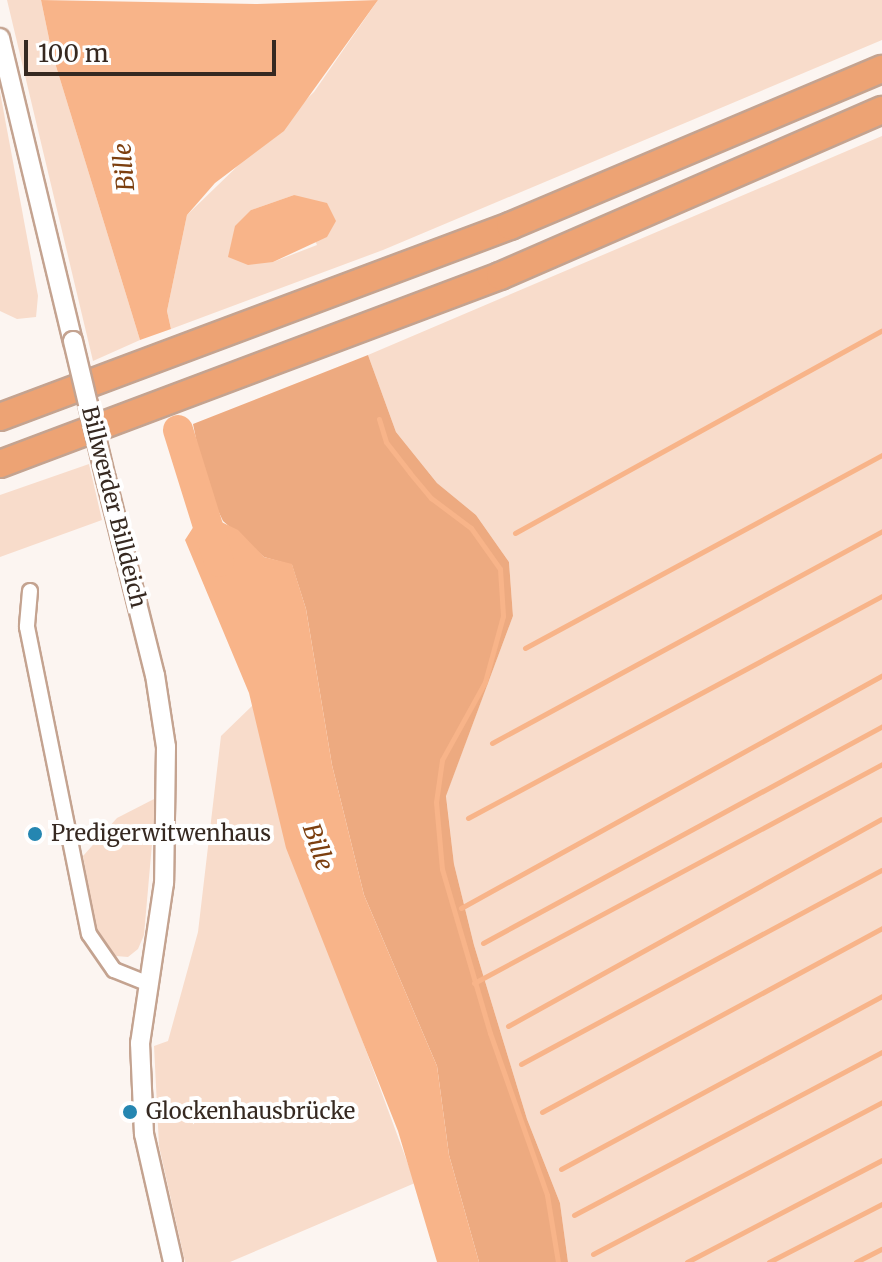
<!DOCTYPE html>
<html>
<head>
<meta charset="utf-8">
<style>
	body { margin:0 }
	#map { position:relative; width:882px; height:1262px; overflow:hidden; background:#fcf5f1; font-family:Merriweather,serif }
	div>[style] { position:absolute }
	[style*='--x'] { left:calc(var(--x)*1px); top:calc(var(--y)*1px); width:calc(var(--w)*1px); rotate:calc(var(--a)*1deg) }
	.green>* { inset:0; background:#f8dccb }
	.forest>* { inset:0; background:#edaa80 }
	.water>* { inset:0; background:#f8b489 }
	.stream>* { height:5px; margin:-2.5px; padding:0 2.5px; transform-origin:2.5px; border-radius:2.5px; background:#f8b489 }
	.river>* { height:30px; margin:-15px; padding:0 15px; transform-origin:15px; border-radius:15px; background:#f8b489 }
	.roads { filter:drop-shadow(2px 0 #c4a390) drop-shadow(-2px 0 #c4a390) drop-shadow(0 2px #c4a390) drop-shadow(0 -2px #c4a390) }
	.minor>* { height:14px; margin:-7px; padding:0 7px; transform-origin:7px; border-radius:7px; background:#fff }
	.tertiary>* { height:18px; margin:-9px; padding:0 9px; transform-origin:9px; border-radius:9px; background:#fff }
	.motorway>* { height:26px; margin:-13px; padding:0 13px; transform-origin:13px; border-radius:13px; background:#eda374 }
	.bridges { filter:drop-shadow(2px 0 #c4a390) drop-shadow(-2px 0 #c4a390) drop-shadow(0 2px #c4a390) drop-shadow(0 -2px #c4a390) }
	.tertiary-bridge>* { height:18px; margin:-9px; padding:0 9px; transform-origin:9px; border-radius:9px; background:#fff }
	.dots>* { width:22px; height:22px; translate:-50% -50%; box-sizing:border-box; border:4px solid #fff; border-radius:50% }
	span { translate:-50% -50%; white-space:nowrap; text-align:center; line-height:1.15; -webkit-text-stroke:8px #fff; paint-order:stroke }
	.street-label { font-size:22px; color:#362921 }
	.poi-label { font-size:22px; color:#362921 }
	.left { translate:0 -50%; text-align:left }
	.water-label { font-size:24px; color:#7c3f0f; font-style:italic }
	.scale { position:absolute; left:24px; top:40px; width:252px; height:36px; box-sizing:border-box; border:4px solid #362921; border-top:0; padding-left:10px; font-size:24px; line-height:28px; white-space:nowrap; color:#362921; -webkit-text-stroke:6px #fff; paint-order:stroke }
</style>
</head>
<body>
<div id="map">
	<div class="green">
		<div style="clip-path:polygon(7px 0,41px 0,52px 53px,140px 340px,93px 361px)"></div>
		<div style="clip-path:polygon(evenodd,378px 0,882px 0,882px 40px,383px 250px,171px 329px,167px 311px,187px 215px,314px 92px,378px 0,294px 195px,317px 245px,273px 262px,251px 210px,294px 195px)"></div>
		<div style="clip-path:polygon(0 92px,38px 296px,36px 317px,17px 319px,0 311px)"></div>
		<div style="clip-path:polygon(882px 136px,882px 1262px,568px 1262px,560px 1203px,527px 1119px,474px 945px,454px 864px,446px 795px,513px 616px,509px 562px,476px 515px,437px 483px,396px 432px,368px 355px)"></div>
		<div style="clip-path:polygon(89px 464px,102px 520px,0 557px,0 495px)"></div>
		<div style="clip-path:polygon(253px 705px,350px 1007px,415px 1183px,230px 1262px,185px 1262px,159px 1146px,154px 1046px,168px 1041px,198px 932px,221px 736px)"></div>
		<div style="clip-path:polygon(156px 798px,144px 935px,138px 949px,128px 957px,116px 956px,102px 946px,96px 930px,83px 856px,117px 818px)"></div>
	</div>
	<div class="forest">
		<div style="clip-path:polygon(368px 355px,396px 432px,437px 483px,476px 515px,509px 562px,513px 616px,446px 796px,454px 864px,474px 945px,527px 1119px,560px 1203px,568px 1262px,479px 1262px,449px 1155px,437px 1066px,364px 895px,332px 765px,306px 609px,292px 565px,264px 557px,223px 521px,205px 483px,193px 424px)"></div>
	</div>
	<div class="water">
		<div style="clip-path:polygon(41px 0,257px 4px,378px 0,284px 131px,215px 183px,187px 215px,167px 311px,171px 329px,140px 340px,52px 53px)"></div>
		<div style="clip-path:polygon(294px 195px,327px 203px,336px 221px,327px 237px,273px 262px,248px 265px,228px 257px,235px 226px,251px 210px)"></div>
		<div style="clip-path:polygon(213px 518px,238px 530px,264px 557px,292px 564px,306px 609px,332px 765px,364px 895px,437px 1066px,449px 1155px,479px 1262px,437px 1262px,398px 1131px,286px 848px,249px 693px,185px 540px,194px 526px)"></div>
	</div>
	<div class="stream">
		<div style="--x:379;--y:419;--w:24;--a:73"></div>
		<div style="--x:386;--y:442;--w:39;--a:52"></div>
		<div style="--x:410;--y:473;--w:33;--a:50"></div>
		<div style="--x:431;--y:498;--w:50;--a:36.9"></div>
		<div style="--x:471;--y:528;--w:50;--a:54.7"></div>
		<div style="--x:500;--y:569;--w:47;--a:86.3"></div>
		<div style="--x:503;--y:616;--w:68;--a:105.3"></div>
		<div style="--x:485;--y:682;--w:89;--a:118.9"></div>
		<div style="--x:442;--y:760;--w:42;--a:98.1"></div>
		<div style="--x:436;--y:802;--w:67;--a:84.9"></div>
		<div style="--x:442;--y:869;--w:171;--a:73.7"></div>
		<div style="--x:490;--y:1033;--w:172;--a:70.6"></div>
		<div style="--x:547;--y:1195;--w:68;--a:80.7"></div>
		<div style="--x:515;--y:533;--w:419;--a:-28.9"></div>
		<div style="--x:525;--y:648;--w:406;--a:-28.4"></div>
		<div style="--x:492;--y:743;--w:444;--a:-28.5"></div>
		<div style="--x:468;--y:818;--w:470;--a:-28.2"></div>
		<div style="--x:461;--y:908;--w:481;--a:-28.9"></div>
		<div style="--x:483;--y:943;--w:454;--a:-28.5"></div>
		<div style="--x:474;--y:983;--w:463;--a:-28.2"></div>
		<div style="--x:508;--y:1026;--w:427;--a:-29"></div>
		<div style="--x:521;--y:1064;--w:410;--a:-28.3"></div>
		<div style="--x:542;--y:1112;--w:387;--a:-28.4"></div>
		<div style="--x:561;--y:1169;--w:365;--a:-28.3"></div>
		<div style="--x:574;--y:1215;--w:348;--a:-27.9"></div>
		<div style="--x:593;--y:1254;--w:327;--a:-27.7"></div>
		<div style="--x:687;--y:1262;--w:220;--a:-27.6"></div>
		<div style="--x:769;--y:1262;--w:127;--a:-27.2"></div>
		<div style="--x:856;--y:1262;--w:29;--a:-27"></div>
	</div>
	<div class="river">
		<div style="--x:178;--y:430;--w:138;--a:72.7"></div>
	</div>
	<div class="roads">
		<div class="minor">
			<div style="--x:30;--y:591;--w:36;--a:95"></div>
			<div style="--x:27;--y:627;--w:313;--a:78.6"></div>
			<div style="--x:89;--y:934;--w:44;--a:55.2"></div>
			<div style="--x:114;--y:970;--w:35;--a:22"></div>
		</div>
		<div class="tertiary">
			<div style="--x:0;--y:38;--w:312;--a:76.5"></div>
			<div style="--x:106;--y:479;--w:202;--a:76"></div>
			<div style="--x:155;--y:675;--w:73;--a:81.3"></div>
			<div style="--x:166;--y:747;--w:136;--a:90.8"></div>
			<div style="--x:164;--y:883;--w:162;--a:98.5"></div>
			<div style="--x:140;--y:1043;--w:91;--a:87.5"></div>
			<div style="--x:144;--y:1134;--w:131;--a:77.2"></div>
		</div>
		<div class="motorway">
			<div style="--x:0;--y:417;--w:545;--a:-20.53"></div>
			<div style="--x:510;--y:226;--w:404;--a:-22.9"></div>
			<div style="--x:0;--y:464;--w:534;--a:-20.61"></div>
			<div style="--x:500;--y:276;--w:417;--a:-23.5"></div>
		</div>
	</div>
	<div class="bridges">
		<div class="tertiary-bridge">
			<div style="--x:73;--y:341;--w:142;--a:76.6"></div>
		</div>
	</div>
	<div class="dots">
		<div style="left:35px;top:834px;background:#2586b1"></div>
		<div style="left:130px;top:1112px;background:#2586b1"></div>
	</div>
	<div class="street-label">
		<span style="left:114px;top:507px;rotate:76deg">Billwerder Billdeich</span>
	</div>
	<div class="poi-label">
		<span class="left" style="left:51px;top:834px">Predigerwitwenhaus</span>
		<span class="left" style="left:146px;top:1112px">Glockenhausbrücke</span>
	</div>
	<div class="water-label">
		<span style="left:124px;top:167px;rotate:-95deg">Bille</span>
		<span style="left:318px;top:847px;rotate:71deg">Bille</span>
	</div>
	<div class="scale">100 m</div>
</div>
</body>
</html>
